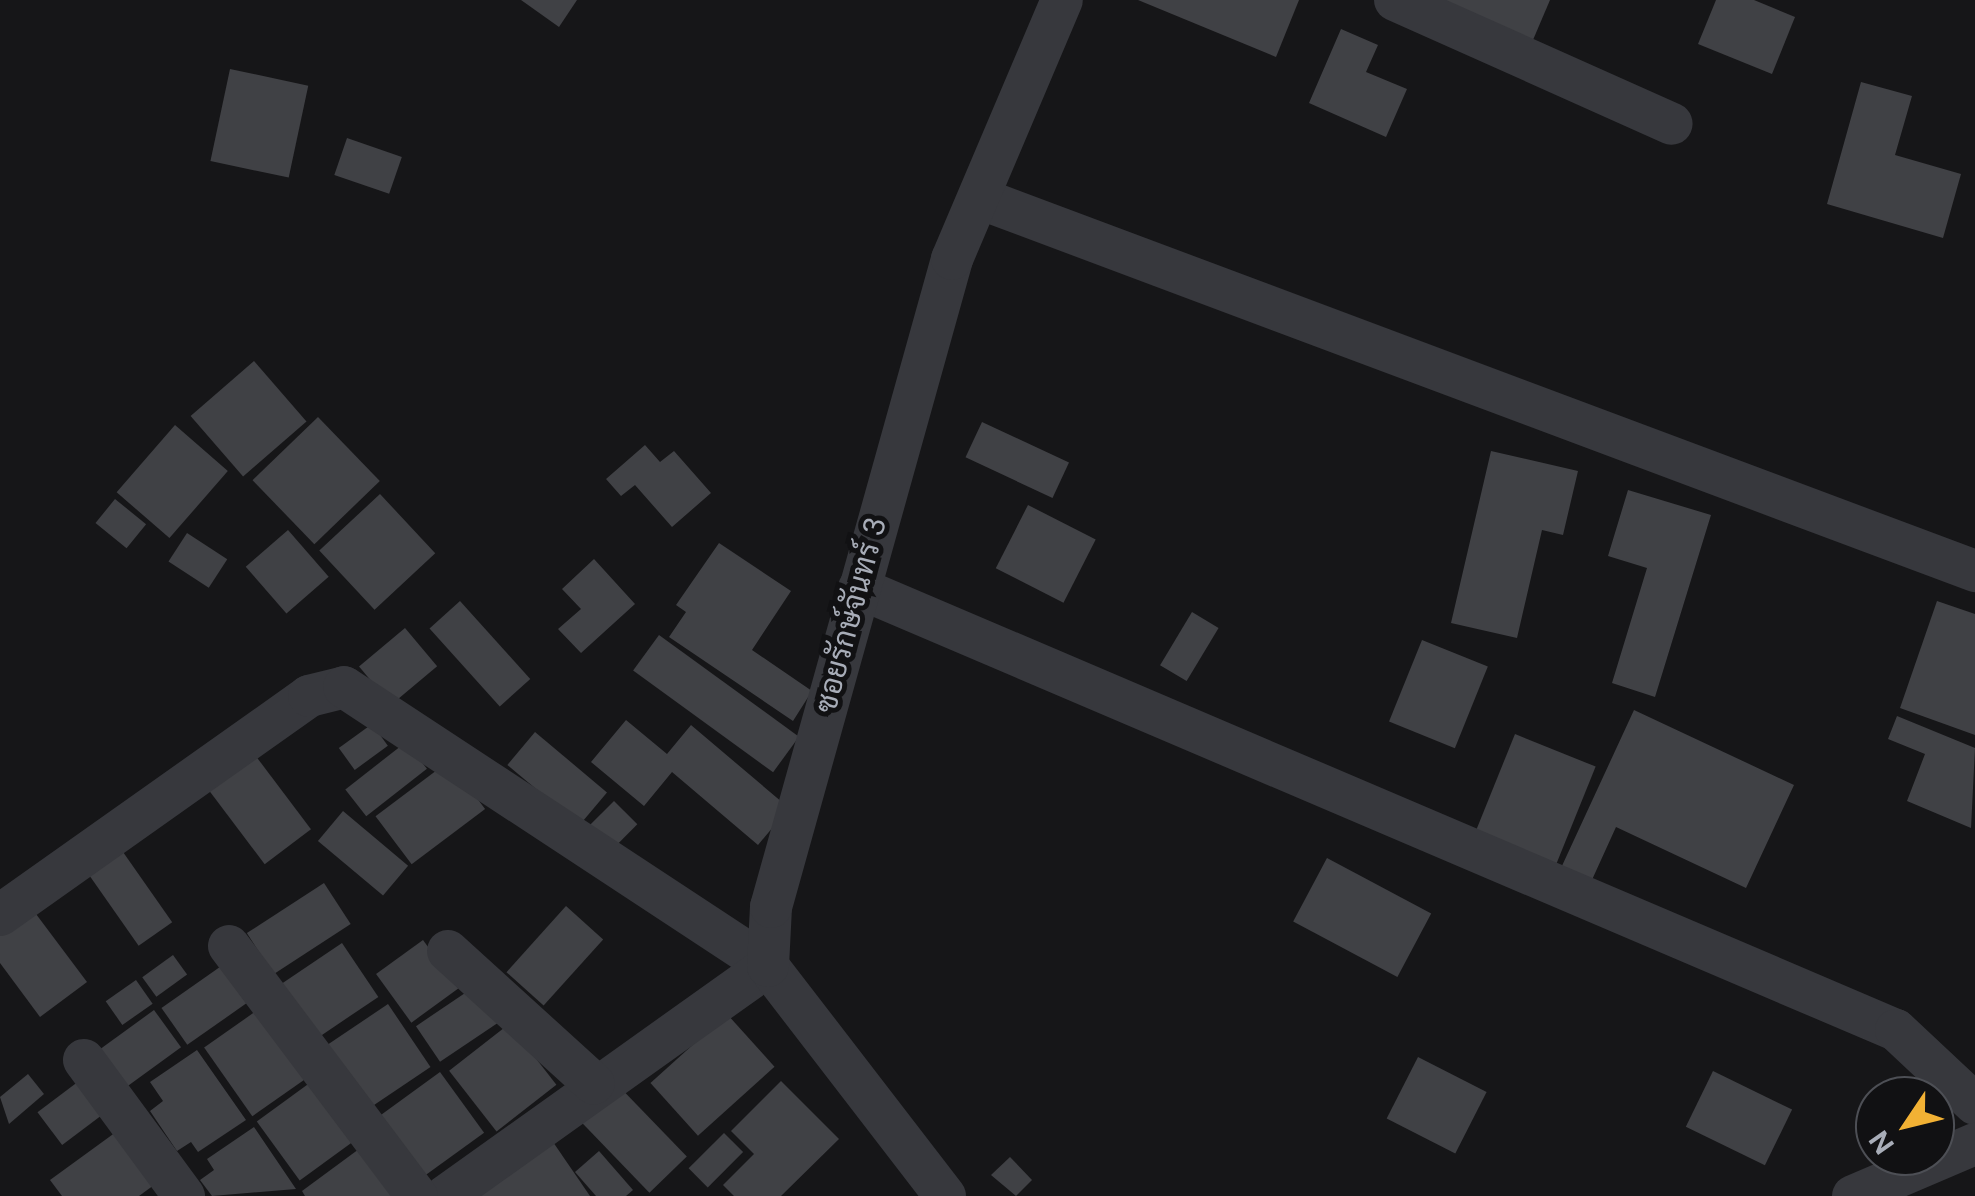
<!DOCTYPE html>
<html>
<head>
<meta charset="utf-8">
<style>
	body { margin:0 }
	#map { position:relative; width:1975px; height:1196px; overflow:hidden; background:#161618; font-family:"DM Sans",Sarabun,sans-serif }
	div>[style] { position:absolute }
	[style*='--x'] { left:calc(var(--x)*1px); top:calc(var(--y)*1px); width:calc(var(--w)*1px); rotate:calc(var(--a)*1deg) }
	.building>* { inset:0; background:#404145; transform-origin:0 0 }
	.minor>* { height:42px; margin:-21px; padding:0 21px; transform-origin:21px; border-radius:21px; background:#37383d }
	span { translate:-50% -50%; white-space:nowrap; text-align:center; line-height:1.15; -webkit-text-stroke:10px #111113; paint-order:stroke }
	.street-label { font-size:30px; color:#a8adb8 }
	.north { position:absolute; left:1855px; top:1076px; width:100px; height:100px; box-sizing:border-box; background:#111113; border:2px solid #4d4f55; border-radius:50%; rotate:235deg; font-size:28px; font-weight:700; line-height:40px; text-align:center; color:#a8adb8 }
	.north::after { content:''; display:block; margin:auto; width:35px; height:45px; background:#f2b134; clip-path:polygon(50% 0,100% 100%,50% 72%,0 100%) }
</style>
</head>
<body>
<div id="map">
	<div class="building">
		<div style="clip-path:polygon(521px 0,577px 0,559px 27px)"></div>
		<div style="clip-path:polygon(1138px 0,1299px 0,1276px 57px)"></div>
		<div style="clip-path:polygon(1423px 0,1550px 0,1530px 47px)"></div>
		<div style="clip-path:polygon(1716px 0,1754px 0,1795px 17px,1772px 74px,1698px 44px)"></div>
		<div style="clip-path:polygon(1341px 29px,1378px 45px,1366px 72px,1407px 89px,1386px 137px,1309px 103px)"></div>
		<div style="left:230px;top:69px;width:80px;height:94px;rotate:12deg"></div>
		<div style="clip-path:polygon(1861px 82px,1912px 96px,1895px 155px,1961px 174px,1943px 238px,1827px 204px)"></div>
		<div style="left:347px;top:138px;width:58px;height:39px;rotate:19deg"></div>
		<div style="left:254px;top:361px;width:80px;height:84px;rotate:49deg"></div>
		<div style="left:318px;top:417px;width:89px;height:91px;rotate:46deg"></div>
		<div style="left:982px;top:422px;width:96px;height:39px;rotate:25deg"></div>
		<div style="left:175px;top:425px;width:70px;height:89px;rotate:41deg"></div>
		<div style="clip-path:polygon(645px 445px,660px 462px,674px 451px,711px 493px,672px 527px,635px 485px,621px 496px,606px 479px)"></div>
		<div style="clip-path:polygon(1491px 451px,1578px 471px,1563px 535px,1542px 530px,1517px 638px,1451px 623px)"></div>
		<div style="clip-path:polygon(1628px 490px,1711px 515px,1655px 697px,1612px 683px,1647px 568px,1608px 556px)"></div>
		<div style="left:380px;top:494px;width:81px;height:83px;rotate:47deg"></div>
		<div style="left:115px;top:499px;width:40px;height:31px;rotate:39deg"></div>
		<div style="left:1028px;top:505px;width:76px;height:71px;rotate:27deg"></div>
		<div style="left:288px;top:530px;width:62px;height:56px;rotate:49deg"></div>
		<div style="left:187px;top:533px;width:48px;height:34px;rotate:33deg"></div>
		<div style="clip-path:polygon(719px 543px,791px 591px,752px 650px,812px 691px,793px 721px,669px 637px,686px 612px,676px 605px)"></div>
		<div style="clip-path:polygon(594px 559px,635px 604px,581px 653px,558px 629px,581px 609px,562px 589px)"></div>
		<div style="left:460px;top:601px;width:105px;height:41px;rotate:48deg"></div>
		<div style="clip-path:polygon(1937px 601px,1975px 614px,1975px 735px,1900px 708px)"></div>
		<div style="left:1192px;top:612px;width:31px;height:62px;rotate:31deg"></div>
		<div style="left:405px;top:628px;width:50px;height:60px;rotate:50deg"></div>
		<div style="left:659px;top:635px;width:173px;height:44px;rotate:36deg"></div>
		<div style="left:1422px;top:640px;width:71px;height:88px;rotate:22deg"></div>
		<div style="clip-path:polygon(1634px 710px,1794px 785px,1746px 888px,1616px 827px,1591px 882px,1561px 868px)"></div>
		<div style="clip-path:polygon(1897px 716px,1975px 748px,1971px 828px,1907px 801px,1925px 754px,1888px 739px)"></div>
		<div style="clip-path:polygon(626px 720px,667px 754px,691px 725px,789px 808px,758px 845px,672px 772px,644px 806px,591px 762px)"></div>
		<div style="left:372px;top:724px;width:27px;height:41px;rotate:54deg"></div>
		<div style="left:535px;top:732px;width:94px;height:43px;rotate:40deg"></div>
		<div style="left:1515px;top:734px;width:87px;height:108px;rotate:22deg"></div>
		<div style="left:406px;top:742px;width:34px;height:77px;rotate:52deg"></div>
		<div style="left:252px;top:751px;width:98px;height:58px;rotate:53deg"></div>
		<div style="left:449px;top:761px;width:60px;height:92px;rotate:53deg"></div>
		<div style="left:614px;top:801px;width:33px;height:45px;rotate:45deg"></div>
		<div style="left:343px;top:811px;width:85px;height:39px;rotate:40deg"></div>
		<div style="left:116px;top:842px;width:98px;height:41px;rotate:55deg"></div>
		<div style="left:1327px;top:858px;width:118px;height:72px;rotate:28deg"></div>
		<div style="left:324px;top:883px;width:49px;height:92px;rotate:57deg"></div>
		<div style="left:566px;top:906px;width:50px;height:89px;rotate:42deg"></div>
		<div style="clip-path:polygon(33px 910px,87px 982px,40px 1017px,0 963px,0 934px)"></div>
		<div style="left:423px;top:940px;width:60px;height:58px;rotate:54deg"></div>
		<div style="left:342px;top:943px;width:65px;height:76px;rotate:56deg"></div>
		<div style="left:173px;top:955px;width:24px;height:38px;rotate:54deg"></div>
		<div style="left:227px;top:962px;width:45px;height:80px;rotate:55deg"></div>
		<div style="left:136px;top:980px;width:29px;height:37px;rotate:55deg"></div>
		<div style="left:474px;top:987px;width:43px;height:70px;rotate:56deg"></div>
		<div style="left:388px;top:1004px;width:76px;height:73px;rotate:56deg"></div>
		<div style="left:259px;top:1009px;width:84px;height:67px;rotate:55deg"></div>
		<div style="left:154px;top:1010px;width:46px;height:71px;rotate:54deg"></div>
		<div style="left:727px;top:1014px;width:71px;height:103px;rotate:48deg"></div>
		<div style="left:509px;top:1024px;width:77px;height:76px;rotate:52deg"></div>
		<div style="clip-path:polygon(197px 1050px,246px 1120px,198px 1152px,191px 1142px,177px 1151px,150px 1111px,163px 1101px,150px 1082px)"></div>
		<div style="left:1418px;top:1057px;width:77px;height:69px;rotate:27deg"></div>
		<div style="left:1713px;top:1071px;width:88px;height:62px;rotate:26deg"></div>
		<div style="left:440px;top:1072px;width:75px;height:76px;rotate:54deg"></div>
		<div style="clip-path:polygon(28px 1074px,44px 1094px,9px 1124px,0 1097px)"></div>
		<div style="left:609px;top:1076px;width:112px;height:52px;rotate:46deg"></div>
		<div style="left:79px;top:1081px;width:41px;height:52px;rotate:53deg"></div>
		<div style="clip-path:polygon(781px 1081px,839px 1139px,781px 1196px,734px 1196px,723px 1185px,754px 1154px,731px 1131px)"></div>
		<div style="left:311px;top:1082px;width:73px;height:67px;rotate:54deg"></div>
		<div style="clip-path:polygon(254px 1127px,296px 1189px,212px 1196px,200px 1180px,214px 1170px,207px 1159px)"></div>
		<div style="clip-path:polygon(116px 1132px,154px 1185px,139px 1196px,62px 1196px,50px 1180px)"></div>
		<div style="left:724px;top:1133px;width:27px;height:50px;rotate:45deg"></div>
		<div style="clip-path:polygon(553px 1142px,590px 1196px,475px 1196px)"></div>
		<div style="clip-path:polygon(359px 1149px,394px 1196px,305px 1196px,302px 1191px)"></div>
		<div style="clip-path:polygon(599px 1151px,633px 1190px,626px 1196px,596px 1196px,575px 1172px)"></div>
		<div style="clip-path:polygon(1010px 1157px,1032px 1180px,1016px 1196px,991px 1175px)"></div>
	</div>
	<div class="minor">
		<div style="--x:1395;--y:0;--w:303;--a:24.1"></div>
		<div style="--x:979;--y:198;--w:1064;--a:20.53"></div>
		<div style="--x:859;--y:588;--w:1127;--a:23.09"></div>
		<div style="--x:1896;--y:1030;--w:108;--a:43.1"></div>
		<div style="--x:0;--y:915;--w:379;--a:-35.3"></div>
		<div style="--x:309;--y:696;--w:36;--a:-14"></div>
		<div style="--x:344;--y:687;--w:508;--a:33.35"></div>
		<div style="--x:768;--y:966;--w:397;--a:144.5"></div>
		<div style="--x:229;--y:946;--w:313;--a:53.1"></div>
		<div style="--x:448;--y:951;--w:197;--a:42.3"></div>
		<div style="--x:84;--y:1060;--w:169;--a:53.7"></div>
		<div style="--x:945;--y:1196;--w:290;--a:-127.6"></div>
		<div style="--x:768;--y:966;--w:59;--a:-87.1"></div>
		<div style="--x:771;--y:907;--w:673;--a:-74.39"></div>
		<div style="--x:952;--y:259;--w:281;--a:-67"></div>
		<div style="--x:1853;--y:1196;--w:133;--a:-23.1"></div>
	</div>
	<div class="street-label">
		<span style="left:851px;top:615px;rotate:-75deg">ซอยรักษ์จันทร์ 3</span>
	</div>
	<div class="north">N</div>
</div>
</body>
</html>
